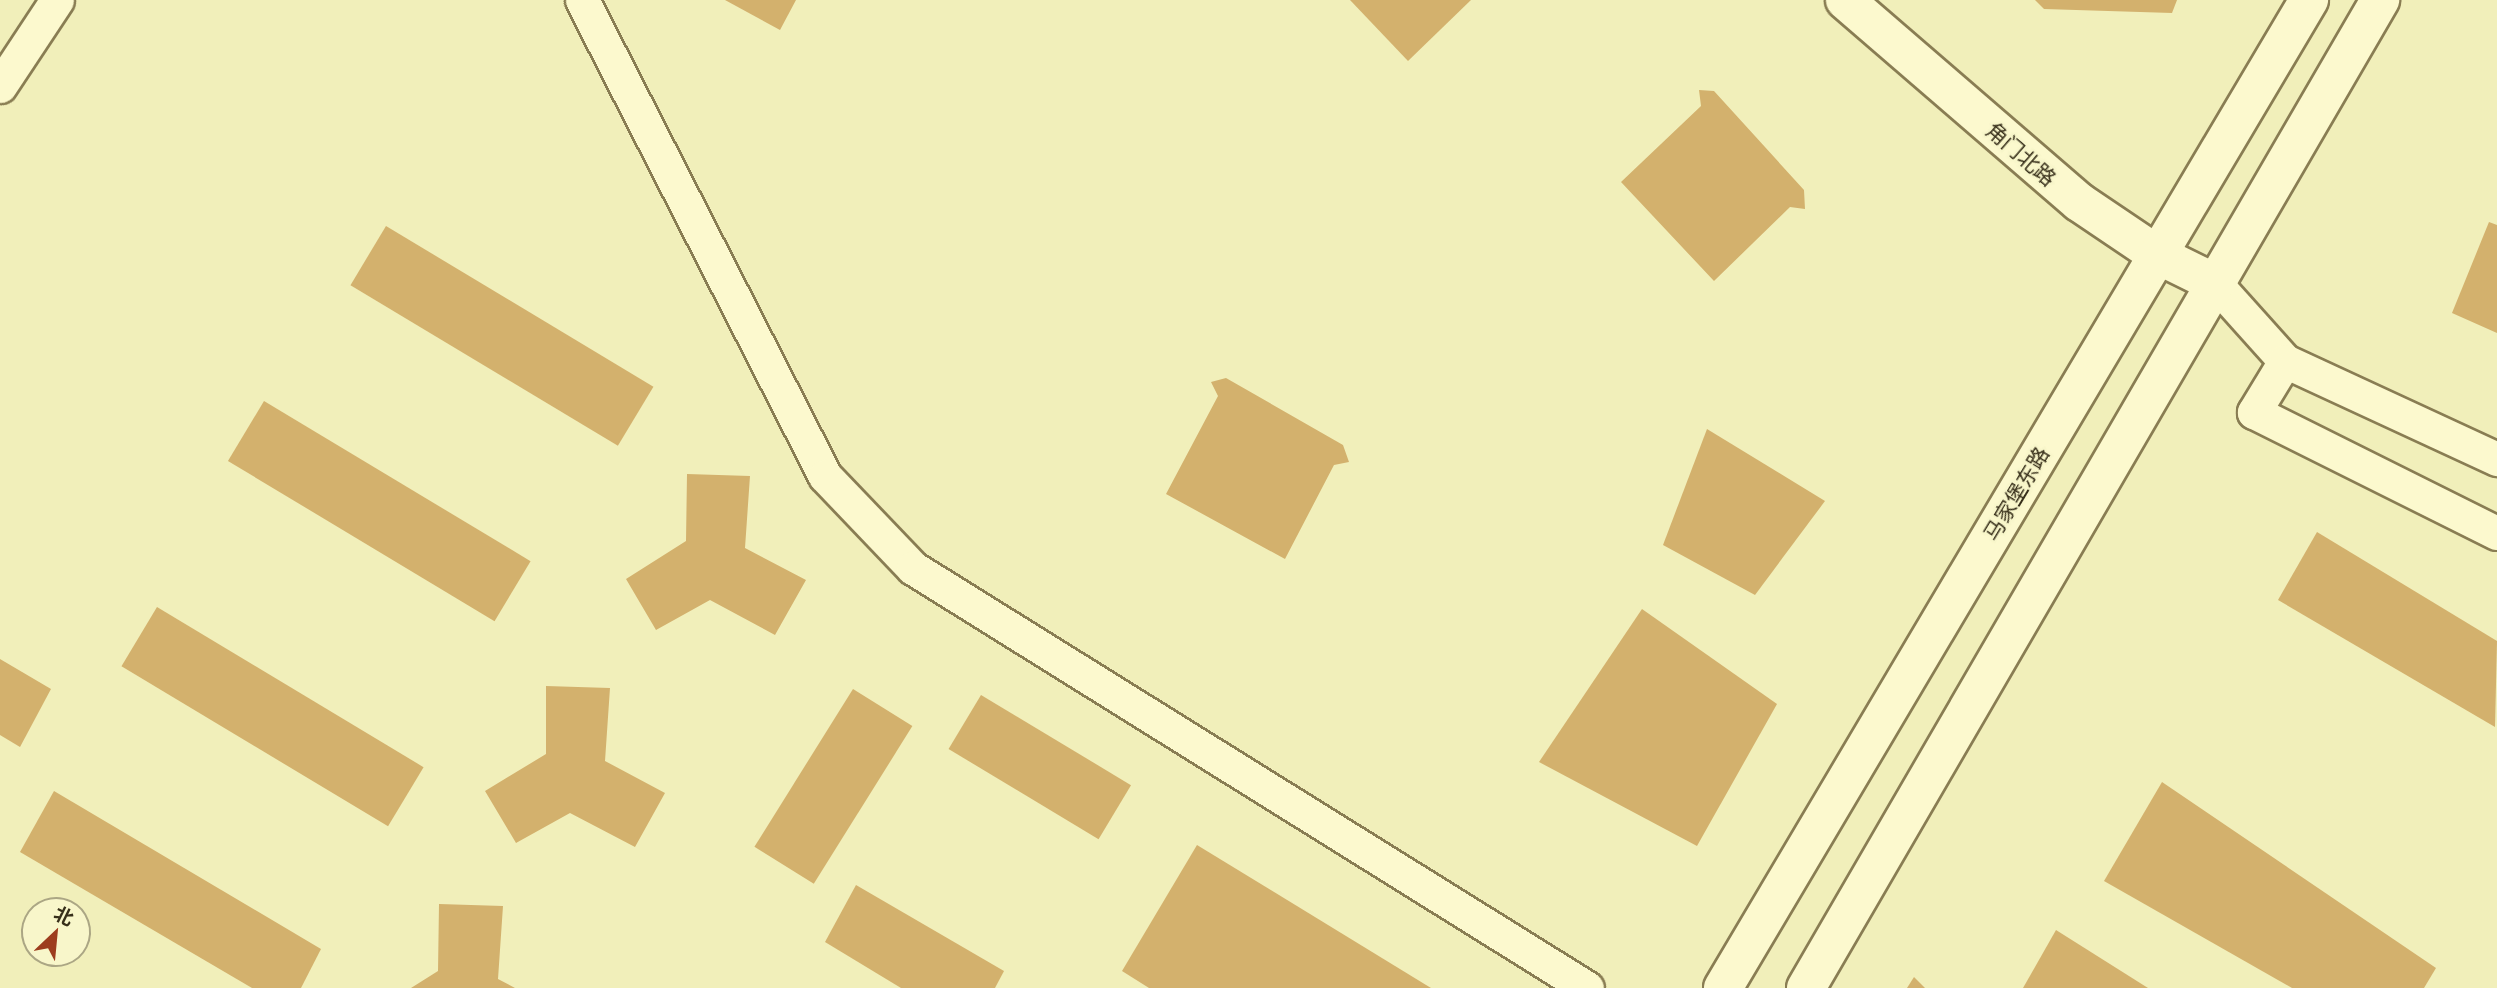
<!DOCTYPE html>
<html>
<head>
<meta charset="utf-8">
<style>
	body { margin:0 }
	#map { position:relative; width:2497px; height:988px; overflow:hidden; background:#f1efba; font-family:Georgia,"Noto Sans SC",serif }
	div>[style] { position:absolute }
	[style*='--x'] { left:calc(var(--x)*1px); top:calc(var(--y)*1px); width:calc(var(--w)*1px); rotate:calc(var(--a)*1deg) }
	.building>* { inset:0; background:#d3b16d; transform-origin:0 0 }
	.roads { filter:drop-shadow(2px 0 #897d53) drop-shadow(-2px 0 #897d53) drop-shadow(0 2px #897d53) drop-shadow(0 -2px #897d53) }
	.minor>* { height:33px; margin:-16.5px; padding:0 16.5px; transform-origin:16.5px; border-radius:16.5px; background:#fcf9ce }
	.tertiary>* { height:38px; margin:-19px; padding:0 19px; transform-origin:19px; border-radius:19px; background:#fcf9ce }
	.secondary>* { height:38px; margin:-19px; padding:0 19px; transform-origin:19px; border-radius:19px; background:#fcf9ce }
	span { translate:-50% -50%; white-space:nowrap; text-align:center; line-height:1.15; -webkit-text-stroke:5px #f8f6ca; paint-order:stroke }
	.street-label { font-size:21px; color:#372f1a }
	.north { position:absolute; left:21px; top:897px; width:70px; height:70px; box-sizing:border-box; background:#f8f6ca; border:2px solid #aba684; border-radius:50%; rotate:26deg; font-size:19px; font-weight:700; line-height:28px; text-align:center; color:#372f1a }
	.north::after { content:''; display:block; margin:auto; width:24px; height:32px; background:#9d3d1e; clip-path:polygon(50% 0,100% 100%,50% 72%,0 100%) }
</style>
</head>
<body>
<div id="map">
	<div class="building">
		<div style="clip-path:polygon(725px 0,796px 0,780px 30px)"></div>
		<div style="clip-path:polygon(1350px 0,1471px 0,1408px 61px)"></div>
		<div style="clip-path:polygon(2035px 0,2177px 0,2172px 13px,2044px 9px)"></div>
		<div style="clip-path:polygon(1699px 90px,1714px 91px,1804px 190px,1805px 209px,1790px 207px,1714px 281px,1621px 182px,1701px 106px)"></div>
		<div style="clip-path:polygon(2489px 222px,2497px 225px,2497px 333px,2452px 313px)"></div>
		<div style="left:386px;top:226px;width:312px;height:69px;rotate:31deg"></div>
		<div style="clip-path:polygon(1226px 378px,1343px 445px,1349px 462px,1334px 465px,1285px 559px,1166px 494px,1218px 396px,1211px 382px)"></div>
		<div style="left:264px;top:401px;width:311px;height:70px;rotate:31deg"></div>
		<div style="clip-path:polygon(1707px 429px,1825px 501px,1755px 595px,1663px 545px)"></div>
		<div style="clip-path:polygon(687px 474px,750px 476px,745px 548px,806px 580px,775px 635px,710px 600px,656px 630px,626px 579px,686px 541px)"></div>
		<div style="clip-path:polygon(2317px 532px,2497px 641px,2495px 727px,2278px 600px)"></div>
		<div style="left:157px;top:607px;width:311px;height:69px;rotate:31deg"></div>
		<div style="clip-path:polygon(1642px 609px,1777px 704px,1697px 846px,1539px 762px)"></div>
		<div style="clip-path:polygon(0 659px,51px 689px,20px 747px,0 735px)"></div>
		<div style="clip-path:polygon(546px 686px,610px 688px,605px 761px,665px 793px,635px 847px,570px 813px,516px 843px,485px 791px,546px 754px)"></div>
		<div style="left:853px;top:689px;width:70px;height:186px;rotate:32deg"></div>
		<div style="left:981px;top:695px;width:175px;height:63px;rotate:31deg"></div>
		<div style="clip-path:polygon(2162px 782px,2436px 968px,2424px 988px,2292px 988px,2104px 881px)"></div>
		<div style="clip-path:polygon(54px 791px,321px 949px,301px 988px,252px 988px,20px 852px)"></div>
		<div style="clip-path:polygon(1197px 845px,1431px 988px,1149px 988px,1122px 971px)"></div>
		<div style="clip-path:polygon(856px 885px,1004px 971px,995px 988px,901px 988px,825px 942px)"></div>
		<div style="clip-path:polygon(439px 904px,503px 906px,498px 979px,515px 988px,411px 988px,438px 971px)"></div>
		<div style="clip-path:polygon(2056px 930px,2148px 988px,2023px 988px)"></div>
		<div style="clip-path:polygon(1914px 977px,1925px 988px,1907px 988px)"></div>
	</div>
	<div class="roads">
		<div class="minor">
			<div style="--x:582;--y:0;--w:534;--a:62.96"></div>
			<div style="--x:825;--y:476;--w:127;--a:46.3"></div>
			<div style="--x:913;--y:568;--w:794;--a:31.93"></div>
			<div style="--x:0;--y:86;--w:103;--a:-56.5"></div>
			<div style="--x:2215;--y:283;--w:105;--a:48.1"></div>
			<div style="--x:2285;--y:361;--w:234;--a:24.8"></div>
			<div style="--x:2285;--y:361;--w:60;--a:121.3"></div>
			<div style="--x:2254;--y:412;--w:271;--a:26.5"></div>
		</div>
		<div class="tertiary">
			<div style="--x:1845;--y:0;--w:309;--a:40.8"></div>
			<div style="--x:2079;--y:202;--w:93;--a:34"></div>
			<div style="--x:2156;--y:254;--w:66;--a:26.2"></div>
		</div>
		<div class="secondary">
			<div style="--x:1723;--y:988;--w:1149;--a:-59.33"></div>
			<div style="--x:1806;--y:988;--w:1143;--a:-59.84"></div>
		</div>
	</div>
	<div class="street-label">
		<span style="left:2022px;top:153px;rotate:41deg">角门北路</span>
		<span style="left:2015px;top:493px;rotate:-59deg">马家堡东路</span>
	</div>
	<div class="north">北</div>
</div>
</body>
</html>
